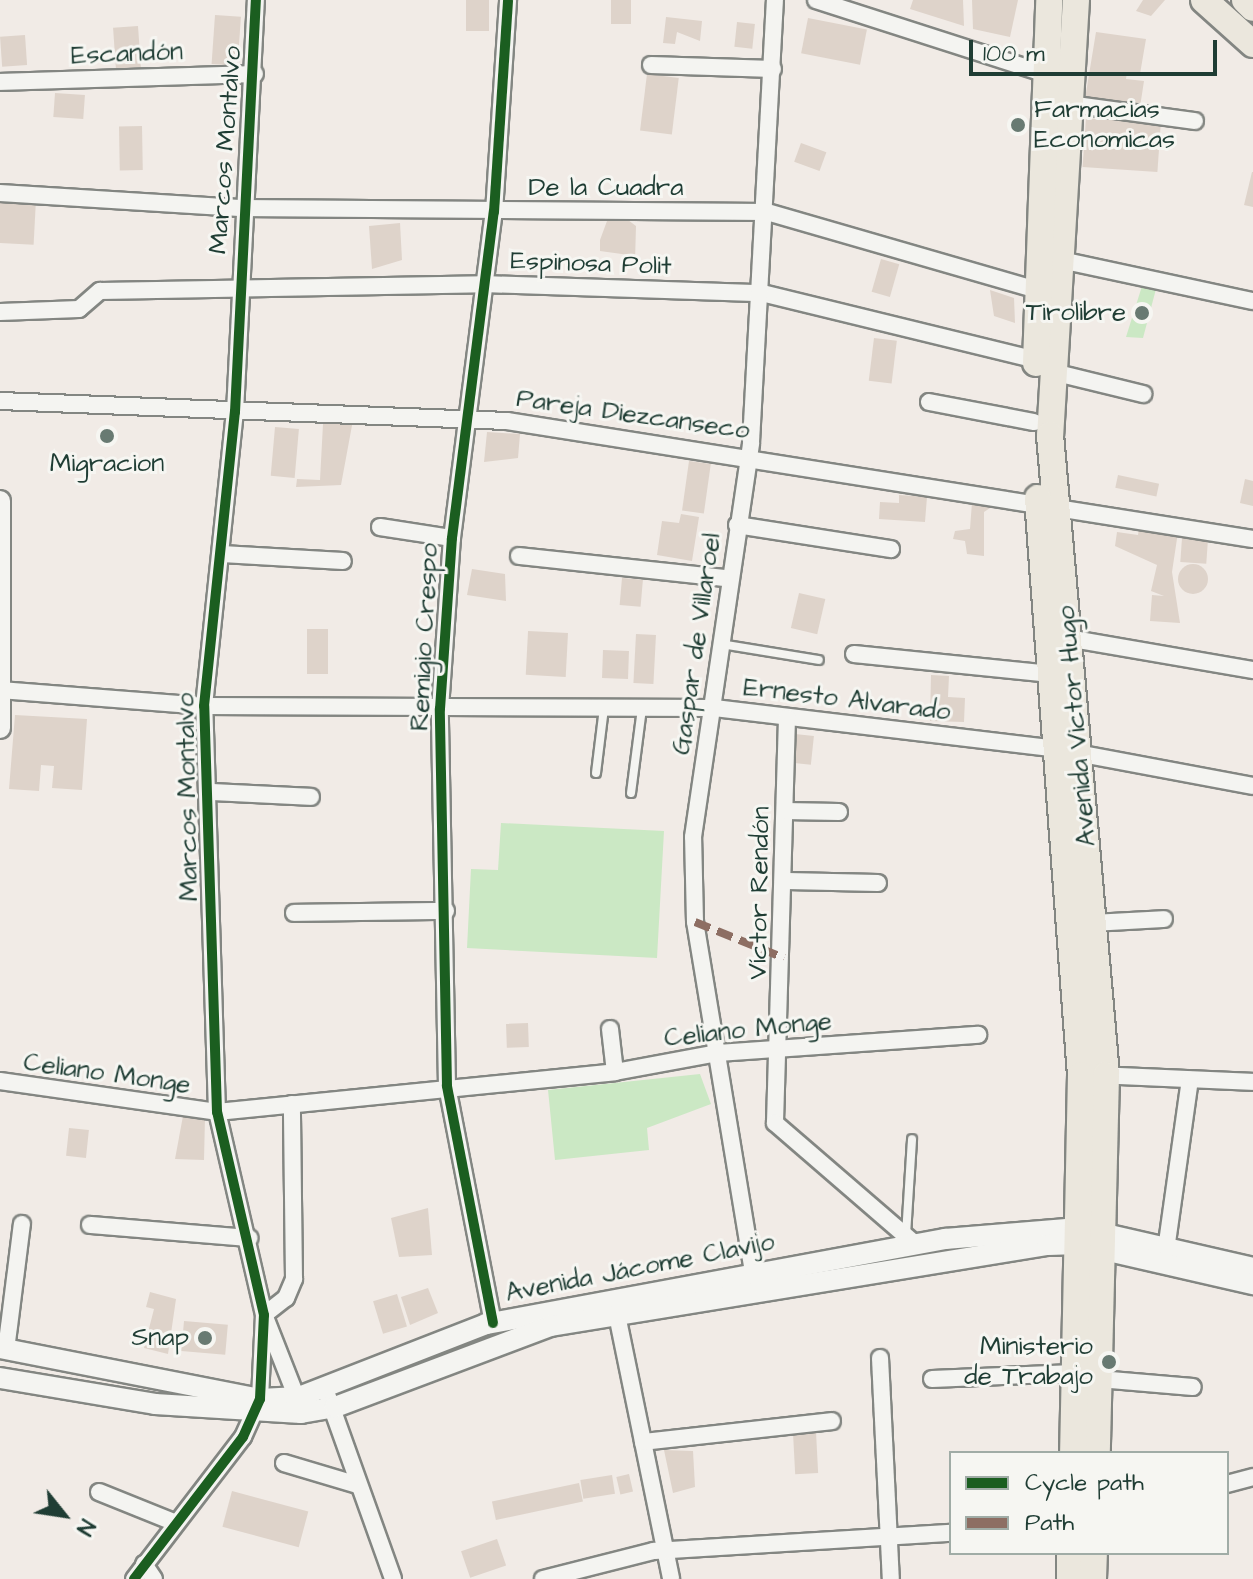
<!DOCTYPE html>
<html>
<head>
<meta charset="utf-8">
<style>
	body { margin:0 }
	#map { position:relative; width:1253px; height:1579px; overflow:hidden; background:#f1ebe6; font-family:"Architects Daughter",sans-serif }
	div>[style] { position:absolute }
	[style*='--x'] { left:calc(var(--x)*1px); top:calc(var(--y)*1px); width:calc(var(--w)*1px); rotate:calc(var(--a)*1deg) }
	.green>* { inset:0; background:#cbe8c4 }
	.building>* { inset:0; background:#ded3ca; transform-origin:0 0 }
	.round { border-radius:50% }
	.roads { filter:drop-shadow(2px 0 #838682) drop-shadow(-2px 0 #838682) drop-shadow(0 2px #838682) drop-shadow(0 -2px #838682) }
	.service>* { height:8px; margin:-4px; padding:0 4px; transform-origin:4px; border-radius:4px; background:#f4f4f1 }
	.minor>* { height:16px; margin:-8px; padding:0 8px; transform-origin:8px; border-radius:8px; background:#f4f4f1 }
	.tertiary>* { height:20px; margin:-10px; padding:0 10px; transform-origin:10px; border-radius:10px; background:#f4f4f1 }
	.primary>* { height:26px; margin:-13px; padding:0 13px; transform-origin:13px; border-radius:13px; background:#ebe7dd }
	.quiet>* { height:8px; margin-top:-4px; transform-origin:0; background:repeating-linear-gradient(90deg,#8d6e63 0 16px,transparent 0 24px) }
	.cycleway>* { height:10px; margin:-5px; padding:0 5px; transform-origin:5px; border-radius:5px; background:#1b5e20 }
	.dots>* { width:22px; height:22px; translate:-50% -50%; box-sizing:border-box; border:4px solid #f6f6f2; border-radius:50% }
	span { translate:-50% -50%; white-space:nowrap; text-align:center; line-height:1.15; -webkit-text-stroke:6px #f6f6f2; paint-order:stroke }
	.street-label { font-size:26px; color:#1f3d34 }
	.poi-label { font-size:26px; color:#1f3d34 }
	.left { translate:0 -50%; text-align:left }
	.right { translate:-100% -50%; text-align:right }
	.legend { position:absolute; left:949px; top:1451px; width:280px; height:104px; box-sizing:border-box; background:#f6f6f2; border:2px solid #a0aca6; margin:0; padding:10px 14px; list-style:none; font-size:24px; color:#1f3d34 }
	.legend li { display:flex; align-items:center; gap:16px; height:40px }
	.legend b { width:40px; border:2px solid #a0aca6 }
	.north { position:absolute; left:24px; top:1475px; width:80px; height:80px; -webkit-text-stroke:6px #f6f6f2; paint-order:stroke; rotate:120deg; font-size:22px; font-weight:700; line-height:32px; text-align:center; color:#1f3d34 }
	.north::after { content:''; display:block; margin:auto; width:28px; height:36px; background:#1f3d34; clip-path:polygon(50% 0,100% 100%,50% 72%,0 100%) }
	.scale { position:absolute; left:969px; top:40px; width:248px; height:36px; box-sizing:border-box; border:4px solid #1f3d34; border-top:0; padding-left:10px; font-size:24px; line-height:28px; white-space:nowrap; color:#1f3d34; -webkit-text-stroke:6px #f6f6f2; paint-order:stroke }
</style>
</head>
<body>
<div id="map">
	<div class="green">
		<div style="clip-path:polygon(1142px 286px,1156px 289px,1143px 338px,1126px 337px)"></div>
		<div style="clip-path:polygon(501px 823px,664px 831px,657px 958px,467px 948px,471px 869px,498px 870px)"></div>
		<div style="clip-path:polygon(700px 1074px,711px 1104px,647px 1128px,649px 1150px,555px 1160px,548px 1090px)"></div>
	</div>
	<div class="building">
		<div style="left:466px;top:0;width:23px;height:31px"></div>
		<div style="left:611px;top:0;width:20px;height:24px"></div>
		<div style="clip-path:polygon(913px 0,963px 0,964px 26px,910px 9px)"></div>
		<div style="clip-path:polygon(972px 0,1018px 0,1010px 37px,973px 29px)"></div>
		<div style="clip-path:polygon(1143px 0,1165px 0,1151px 16px,1136px 11px)"></div>
		<div style="left:215px;top:15px;width:26px;height:49px;rotate:4deg"></div>
		<div style="clip-path:polygon(666px 17px,702px 21px,700px 41px,677px 32px,675px 44px,663px 43px)"></div>
		<div style="left:808px;top:18px;width:60px;height:36px;rotate:11deg"></div>
		<div style="left:737px;top:22px;width:18px;height:25px;rotate:6deg"></div>
		<div style="left:138px;top:26px;width:43px;height:25px;rotate:86deg"></div>
		<div style="clip-path:polygon(1096px 32px,1146px 39px,1140px 74px,1127px 72px,1126px 79px,1144px 81px,1140px 107px,1085px 99px)"></div>
		<div style="left:25px;top:35px;width:30px;height:25px;rotate:86deg"></div>
		<div style="left:647px;top:74px;width:32px;height:57px;rotate:7deg"></div>
		<div style="left:55px;top:93px;width:30px;height:24px;rotate:4deg"></div>
		<div style="left:1086px;top:118px;width:75px;height:49px;rotate:4deg"></div>
		<div style="left:142px;top:126px;width:44px;height:23px;rotate:89deg"></div>
		<div style="left:801px;top:143px;width:27px;height:20px;rotate:20deg"></div>
		<div style="clip-path:polygon(1252px 172px,1253px 172px,1253px 207px,1244px 205px)"></div>
		<div style="left:0;top:198px;width:36px;height:45px;rotate:3deg"></div>
		<div style="clip-path:polygon(628px 220px,636px 226px,635px 262px,629px 263px,629px 255px,600px 251px,600px 240px,607px 221px)"></div>
		<div style="clip-path:polygon(400px 223px,402px 260px,372px 269px,369px 226px)"></div>
		<div style="left:881px;top:259px;width:19px;height:34px;rotate:16deg"></div>
		<div style="clip-path:polygon(990px 290px,1014px 298px,1015px 323px,994px 316px)"></div>
		<div style="left:874px;top:338px;width:23px;height:43px;rotate:7deg"></div>
		<div style="clip-path:polygon(343px 419px,353px 420px,341px 485px,296px 487px,297px 479px,320px 480px,323px 424px)"></div>
		<div style="left:275px;top:427px;width:24px;height:49px;rotate:5deg"></div>
		<div style="clip-path:polygon(487px 432px,520px 434px,518px 458px,484px 462px)"></div>
		<div style="left:689px;top:461px;width:22px;height:50px;rotate:8deg"></div>
		<div style="left:1118px;top:475px;width:42px;height:13px;rotate:12deg"></div>
		<div style="clip-path:polygon(1245px 479px,1253px 481px,1253px 506px,1240px 503px)"></div>
		<div style="clip-path:polygon(899px 495px,927px 497px,925px 522px,879px 519px,880px 502px,899px 503px)"></div>
		<div style="clip-path:polygon(972px 502px,993px 506px,984px 512px,984px 556px,967px 554px,965px 541px,953px 539px,955px 531px,970px 529px)"></div>
		<div style="clip-path:polygon(681px 514px,699px 517px,692px 561px,657px 555px,662px 521px,679px 523px)"></div>
		<div style="clip-path:polygon(1140px 522px,1178px 532px,1172px 572px,1180px 623px,1150px 621px,1152px 595px,1164px 596px,1151px 591px,1157px 565px,1115px 546px,1117px 532px,1138px 535px)"></div>
		<div style="left:1182px;top:538px;width:26px;height:24px;rotate:4deg"></div>
		<div class="round" style="left:1178px;top:564px;width:30px;height:30px"></div>
		<div style="clip-path:polygon(472px 569px,505px 574px,506px 601px,467px 595px)"></div>
		<div style="left:622px;top:578px;width:21px;height:27px;rotate:5deg"></div>
		<div style="left:799px;top:593px;width:27px;height:36px;rotate:13deg"></div>
		<div style="left:307px;top:629px;width:21px;height:45px"></div>
		<div style="left:568px;top:633px;width:44px;height:40px;rotate:93deg"></div>
		<div style="left:636px;top:634px;width:20px;height:49px;rotate:3deg"></div>
		<div style="left:603px;top:650px;width:26px;height:28px;rotate:2deg"></div>
		<div style="clip-path:polygon(931px 675px,949px 676px,948px 697px,965px 698px,964px 722px,930px 721px)"></div>
		<div style="clip-path:polygon(15px 715px,87px 719px,82px 790px,52px 788px,54px 766px,41px 765px,39px 791px,9px 789px)"></div>
		<div style="left:795px;top:734px;width:19px;height:29px;rotate:6deg"></div>
		<div style="left:528px;top:1023px;width:24px;height:22px;rotate:88deg"></div>
		<div style="clip-path:polygon(183px 1116px,205px 1117px,204px 1160px,175px 1159px)"></div>
		<div style="left:69px;top:1128px;width:20px;height:28px;rotate:6deg"></div>
		<div style="clip-path:polygon(428px 1208px,432px 1255px,399px 1257px,391px 1218px)"></div>
		<div style="clip-path:polygon(428px 1288px,438px 1313px,410px 1325px,401px 1297px)"></div>
		<div style="clip-path:polygon(150px 1292px,176px 1299px,168px 1354px,144px 1348px,154px 1309px,146px 1307px)"></div>
		<div style="left:397px;top:1294px;width:34px;height:25px;rotate:73deg"></div>
		<div style="left:184px;top:1321px;width:44px;height:30px;rotate:5deg"></div>
		<div style="left:816px;top:1432px;width:41px;height:23px;rotate:87deg"></div>
		<div style="clip-path:polygon(664px 1450px,693px 1451px,695px 1487px,673px 1493px)"></div>
		<div style="left:629px;top:1474px;width:18px;height:13px;rotate:77deg"></div>
		<div style="left:612px;top:1475px;width:19px;height:32px;rotate:81deg"></div>
		<div style="left:579px;top:1483px;width:19px;height:89px;rotate:78deg"></div>
		<div style="left:232px;top:1491px;width:79px;height:37px;rotate:15deg"></div>
		<div style="left:497px;top:1539px;width:28px;height:38px;rotate:71deg"></div>
	</div>
	<div class="roads">
		<div class="service">
			<div style="--x:721;--y:644;--w:99;--a:9.3"></div>
			<div style="--x:596;--y:773;--w:65;--a:-83"></div>
			<div style="--x:631;--y:793;--w:86;--a:-82.6"></div>
			<div style="--x:906;--y:1235;--w:96;--a:-86.4"></div>
		</div>
		<div class="minor">
			<div style="--x:816;--y:0;--w:249;--a:17.8"></div>
			<div style="--x:651;--y:65;--w:122;--a:1.9"></div>
			<div style="--x:0;--y:82;--w:255;--a:-1.8"></div>
			<div style="--x:1069;--y:104;--w:127;--a:7.7"></div>
			<div style="--x:0;--y:193;--w:240;--a:3.6"></div>
			<div style="--x:240;--y:208;--w:527;--a:0.43"></div>
			<div style="--x:767;--y:212;--w:289;--a:16.1"></div>
			<div style="--x:1061;--y:260;--w:196;--a:12.1"></div>
			<div style="--x:0;--y:312;--w:79;--a:-2.2"></div>
			<div style="--x:79;--y:309;--w:28;--a:-41"></div>
			<div style="--x:100;--y:291;--w:384;--a:-1"></div>
			<div style="--x:484;--y:284;--w:278;--a:1.9"></div>
			<div style="--x:762;--y:293;--w:282;--a:13.7"></div>
			<div style="--x:1053;--y:372;--w:93;--a:13.7"></div>
			<div style="--x:0;--y:401;--w:507;--a:2.26"></div>
			<div style="--x:507;--y:421;--w:755;--a:8.99"></div>
			<div style="--x:929;--y:402;--w:107;--a:10.8"></div>
			<div style="--x:737;--y:525;--w:156;--a:8.9"></div>
			<div style="--x:380;--y:527;--w:73;--a:8.7"></div>
			<div style="--x:222;--y:554;--w:121;--a:3.3"></div>
			<div style="--x:519;--y:556;--w:208;--a:6.1"></div>
			<div style="--x:1073;--y:639;--w:183;--a:9.8"></div>
			<div style="--x:854;--y:654;--w:198;--a:5.8"></div>
			<div style="--x:0;--y:690;--w:205;--a:4.5"></div>
			<div style="--x:204;--y:706;--w:510;--a:0.22"></div>
			<div style="--x:714;--y:708;--w:344;--a:6.8"></div>
			<div style="--x:1056;--y:749;--w:200;--a:10.6"></div>
			<div style="--x:787;--y:718;--w:405;--a:91.7"></div>
			<div style="--x:775;--y:1123;--w:185;--a:40.8"></div>
			<div style="--x:210;--y:792;--w:101;--a:2.8"></div>
			<div style="--x:785;--y:811;--w:54;--a:1.1"></div>
			<div style="--x:787;--y:881;--w:91;--a:1.3"></div>
			<div style="--x:294;--y:913;--w:152;--a:-0.8"></div>
			<div style="--x:1091;--y:923;--w:73;--a:-3.1"></div>
			<div style="--x:610;--y:1029;--w:43;--a:83.4"></div>
			<div style="--x:1099;--y:1075;--w:154;--a:2.6"></div>
			<div style="--x:0;--y:1081;--w:219;--a:8.1"></div>
			<div style="--x:217;--y:1112;--w:400;--a:-5.7"></div>
			<div style="--x:615;--y:1072;--w:105;--a:-10.5"></div>
			<div style="--x:718;--y:1053;--w:261;--a:-4"></div>
			<div style="--x:90;--y:1225;--w:160;--a:4.7"></div>
			<div style="--x:1165;--y:1257;--w:179;--a:-82"></div>
			<div style="--x:755;--y:1284;--w:367;--a:-99.4"></div>
			<div style="--x:695;--y:922;--w:85;--a:-91.3"></div>
			<div style="--x:693;--y:837;--w:399;--a:-81.6"></div>
			<div style="--x:751;--y:442;--w:443;--a:-86.9"></div>
			<div style="--x:264;--y:1315;--w:28;--a:-38"></div>
			<div style="--x:286;--y:1298;--w:21;--a:-67"></div>
			<div style="--x:294;--y:1279;--w:175;--a:-90.7"></div>
			<div style="--x:617;--y:1315;--w:269;--a:78.4"></div>
			<div style="--x:265;--y:1317;--w:96;--a:68.5"></div>
			<div style="--x:493;--y:1323;--w:241;--a:-101"></div>
			<div style="--x:447;--y:1086;--w:377;--a:-91.1"></div>
			<div style="--x:440;--y:709;--w:171;--a:-86"></div>
			<div style="--x:452;--y:538;--w:329;--a:-82.7"></div>
			<div style="--x:494;--y:212;--w:212;--a:-86.2"></div>
			<div style="--x:6;--y:1350;--w:127;--a:-82.8"></div>
			<div style="--x:880;--y:1358;--w:221;--a:87.2"></div>
			<div style="--x:932;--y:1379;--w:142;--a:-2.4"></div>
			<div style="--x:1099;--y:1379;--w:94;--a:4.9"></div>
			<div style="--x:328;--y:1397;--w:193;--a:70.3"></div>
			<div style="--x:643;--y:1442;--w:190;--a:-6.3"></div>
			<div style="--x:284;--y:1463;--w:77;--a:16.6"></div>
			<div style="--x:1227;--y:1484;--w:27;--a:-15"></div>
			<div style="--x:99;--y:1492;--w:83;--a:21.9"></div>
			<div style="--x:144;--y:1564;--w:18;--a:56"></div>
			<div style="--x:134;--y:1579;--w:179;--a:-52.5"></div>
			<div style="--x:243;--y:1437;--w:42;--a:-65.9"></div>
			<div style="--x:260;--y:1399;--w:84;--a:-87.3"></div>
			<div style="--x:264;--y:1315;--w:208;--a:-103"></div>
			<div style="--x:217;--y:1112;--w:406;--a:-91.8"></div>
			<div style="--x:204;--y:706;--w:296;--a:-84"></div>
			<div style="--x:235;--y:412;--w:413;--a:-87.1"></div>
			<div style="--x:543;--y:1579;--w:114;--a:-14.2"></div>
			<div style="--x:654;--y:1551;--w:298;--a:-3.5"></div>
		</div>
		<div class="tertiary">
			<div style="--x:0;--y:501;--w:227;--a:90"></div>
			<div style="--x:0;--y:1348;--w:265;--a:11.1"></div>
			<div style="--x:260;--y:1399;--w:39;--a:-3"></div>
			<div style="--x:299;--y:1397;--w:201;--a:-21.3"></div>
			<div style="--x:486;--y:1324;--w:467;--a:-10.5"></div>
			<div style="--x:945;--y:1239;--w:134;--a:-4.7"></div>
			<div style="--x:1079;--y:1228;--w:179;--a:12.9"></div>
			<div style="--x:0;--y:1378;--w:157;--a:9.5"></div>
			<div style="--x:155;--y:1404;--w:146;--a:3.5"></div>
			<div style="--x:301;--y:1413;--w:35;--a:-10"></div>
			<div style="--x:335;--y:1407;--w:231;--a:-20.6"></div>
			<div style="--x:551;--y:1326;--w:503;--a:-9.27"></div>
			<div style="--x:1047;--y:1245;--w:31;--a:-2"></div>
			<div style="--x:1078;--y:1244;--w:180;--a:12.9"></div>
		</div>
		<div class="primary">
			<div style="--x:1076;--y:0;--w:436;--a:93.4"></div>
			<div style="--x:1050;--y:435;--w:642;--a:85"></div>
			<div style="--x:1106;--y:1075;--w:378;--a:91.4"></div>
			<div style="--x:1204;--y:0;--w:66;--a:41.9"></div>
			<div style="--x:1245;--y:0;--w:11;--a:45"></div>
			<div style="--x:1036;--y:363;--w:363;--a:-87.9"></div>
			<div style="--x:1038;--y:498;--w:579;--a:85.74"></div>
			<div style="--x:1081;--y:1075;--w:378;--a:91.2"></div>
			<div style="--x:1070;--y:1579;--w:26;--a:-90"></div>
			<div style="--x:1093;--y:1579;--w:26;--a:-88"></div>
		</div>
	</div>
	<div class="quiet">
		<div style="--x:695;--y:922;--w:96;--a:22"></div>
	</div>
	<div class="cycleway">
		<div style="--x:493;--y:1323;--w:241;--a:-101"></div>
		<div style="--x:447;--y:1086;--w:377;--a:-91.1"></div>
		<div style="--x:440;--y:709;--w:171;--a:-86"></div>
		<div style="--x:452;--y:538;--w:329;--a:-82.7"></div>
		<div style="--x:494;--y:212;--w:212;--a:-86.2"></div>
		<div style="--x:134;--y:1579;--w:179;--a:-52.5"></div>
		<div style="--x:243;--y:1437;--w:42;--a:-65.9"></div>
		<div style="--x:260;--y:1399;--w:84;--a:-87.3"></div>
		<div style="--x:264;--y:1315;--w:208;--a:-103"></div>
		<div style="--x:217;--y:1112;--w:406;--a:-91.8"></div>
		<div style="--x:204;--y:706;--w:296;--a:-84"></div>
		<div style="--x:235;--y:412;--w:413;--a:-87.1"></div>
	</div>
	<div class="dots">
		<div style="left:1018px;top:125px;background:#687a72"></div>
		<div style="left:1142px;top:313px;background:#687a72"></div>
		<div style="left:107px;top:436px;background:#687a72"></div>
		<div style="left:205px;top:1338px;background:#687a72"></div>
		<div style="left:1109px;top:1362px;background:#687a72"></div>
	</div>
	<div class="street-label">
		<span style="left:127px;top:54px;rotate:-2deg">Escandón</span>
		<span style="left:226px;top:150px;rotate:-86deg">Marcos Montalvo</span>
		<span style="left:606px;top:188px">De la Cuadra</span>
		<span style="left:591px;top:264px;rotate:2deg">Espinosa Polit</span>
		<span style="left:633px;top:415px;rotate:8deg">Pareja Diezcanseco</span>
		<span style="left:425px;top:637px;rotate:-87deg">Remigio Crespo</span>
		<span style="left:697px;top:644px;rotate:-82deg">Gaspar de Villaroel</span>
		<span style="left:847px;top:700px;rotate:7deg">Ernesto Alvarado</span>
		<span style="left:1077px;top:726px;rotate:-95deg">Avenida Victor Hugo</span>
		<span style="left:188px;top:797px;rotate:-91deg">Marcos Montalvo</span>
		<span style="left:760px;top:893px;rotate:-89deg">Víctor Rendón</span>
		<span style="left:748px;top:1030px;rotate:-6deg">Celiano Monge</span>
		<span style="left:107px;top:1074px;rotate:8deg">Celiano Monge</span>
		<span style="left:640px;top:1268px;rotate:-11deg">Avenida Jácome Clavijo</span>
	</div>
	<div class="poi-label">
		<span class="left" style="left:1034px;top:125px">Farmacias<br>Economicas</span>
		<span class="right" style="left:1126px;top:313px">Tirolibre</span>
		<span style="left:107px;top:464px">Migracion</span>
		<span class="right" style="left:189px;top:1338px">Snap</span>
		<span class="right" style="left:1093px;top:1362px">Ministerio<br>de Trabajo</span>
	</div>
	<ul class="legend">
	<li><b style="height:10px;background:#1b5e20"></b>Cycle path</li>
	<li><b style="height:10px;background:#8d6e63"></b>Path</li>
	</ul>
	<div class="north">N</div>
	<div class="scale">100 m</div>
</div>
</body>
</html>
